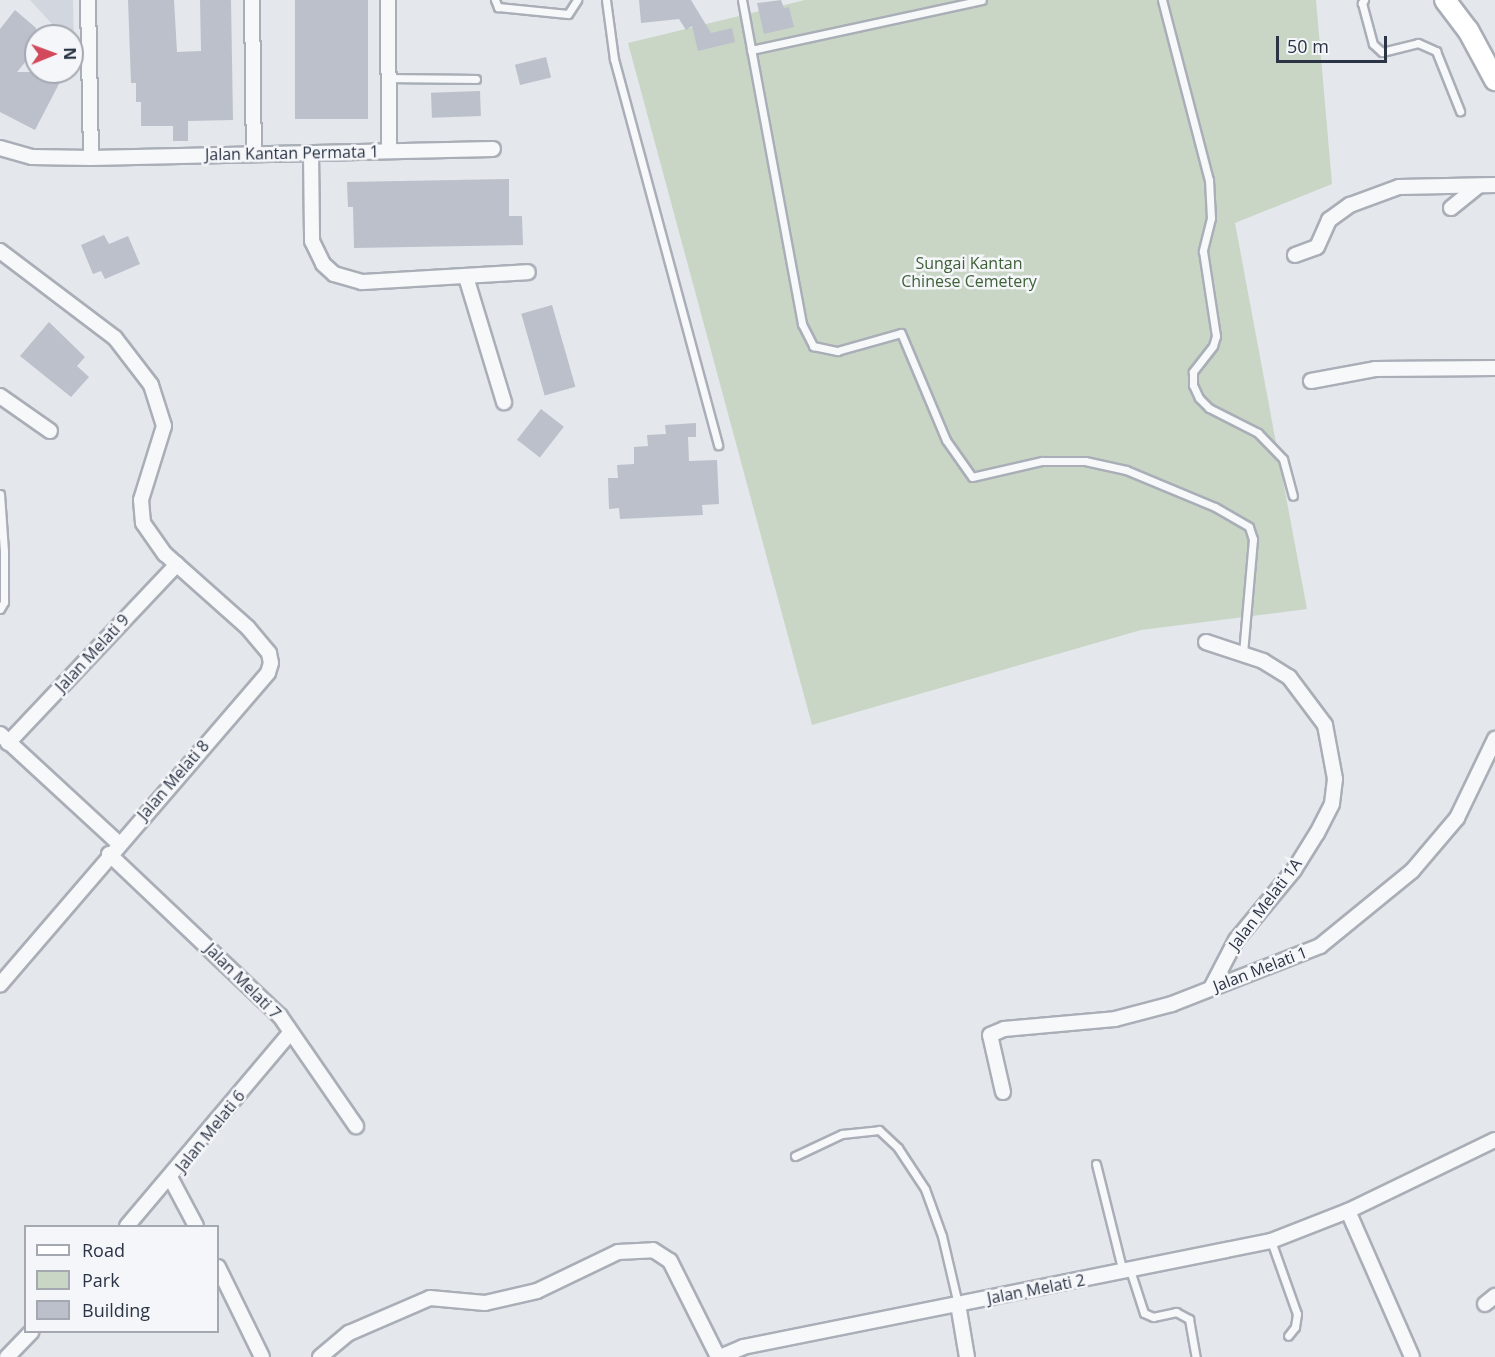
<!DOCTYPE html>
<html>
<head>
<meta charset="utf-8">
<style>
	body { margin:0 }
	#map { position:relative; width:1495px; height:1357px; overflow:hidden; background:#e4e7ec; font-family:"Open Sans",sans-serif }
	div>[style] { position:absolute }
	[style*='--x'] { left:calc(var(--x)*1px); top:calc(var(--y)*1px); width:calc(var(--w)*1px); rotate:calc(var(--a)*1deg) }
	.built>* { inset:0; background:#d2d6de }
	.green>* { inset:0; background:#c9d6c5 }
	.building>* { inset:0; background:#bbc0ca; transform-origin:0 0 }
	.roads { filter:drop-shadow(2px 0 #a9aeb7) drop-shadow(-2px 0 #a9aeb7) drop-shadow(0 2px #a9aeb7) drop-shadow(0 -2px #a9aeb7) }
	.service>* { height:7px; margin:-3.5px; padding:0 3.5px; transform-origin:3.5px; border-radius:3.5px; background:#f7f8fa }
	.minor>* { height:14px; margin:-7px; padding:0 7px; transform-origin:7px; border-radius:7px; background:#f7f8fa }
	.secondary>* { height:20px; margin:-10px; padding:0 10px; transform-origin:10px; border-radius:10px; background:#fff }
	span { translate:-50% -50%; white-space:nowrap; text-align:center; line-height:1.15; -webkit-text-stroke:5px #f4f6f9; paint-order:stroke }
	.street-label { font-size:16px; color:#2b3445 }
	.park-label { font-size:16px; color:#3f6138 }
	.legend { position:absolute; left:24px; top:1225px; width:195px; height:108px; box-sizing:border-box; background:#f4f6f9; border:2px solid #a4a8b1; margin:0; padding:8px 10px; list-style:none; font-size:18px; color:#2b3445 }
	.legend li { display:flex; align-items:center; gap:12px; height:30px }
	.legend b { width:30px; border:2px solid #a4a8b1 }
	.north { position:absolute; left:24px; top:24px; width:60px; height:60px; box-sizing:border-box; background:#f4f6f9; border:2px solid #a4a8b1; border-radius:50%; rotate:89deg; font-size:16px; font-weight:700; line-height:24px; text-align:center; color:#2b3445 }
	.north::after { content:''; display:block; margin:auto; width:21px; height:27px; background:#d1495b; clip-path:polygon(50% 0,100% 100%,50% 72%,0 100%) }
	.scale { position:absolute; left:1276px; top:36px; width:111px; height:27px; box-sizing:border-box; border:3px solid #2b3445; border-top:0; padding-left:8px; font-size:18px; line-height:21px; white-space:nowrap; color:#2b3445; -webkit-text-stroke:4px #f4f6f9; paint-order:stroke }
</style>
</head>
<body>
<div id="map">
	<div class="built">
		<div style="clip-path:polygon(30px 0,73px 0,74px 47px,72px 36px,63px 36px)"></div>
	</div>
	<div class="green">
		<div style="clip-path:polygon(805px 0,1316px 0,1332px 184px,1235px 223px,1307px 609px,1141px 630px,812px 725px,628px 43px)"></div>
	</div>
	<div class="building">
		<div style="clip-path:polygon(128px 0,174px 0,177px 52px,201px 51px,200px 0,231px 0,233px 120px,188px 121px,188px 141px,173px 141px,173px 126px,141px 126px,141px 102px,136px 102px,136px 83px,131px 83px)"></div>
		<div style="left:295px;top:0;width:73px;height:119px"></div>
		<div style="clip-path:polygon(639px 0,691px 0,711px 33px,732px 28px,735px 42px,698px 51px,692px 26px,686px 30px,679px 19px,641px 23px)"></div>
		<div style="clip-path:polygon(781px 0,784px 8px,789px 7px,794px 27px,764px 34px,757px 3px)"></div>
		<div style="clip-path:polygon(15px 10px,36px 28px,36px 49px,17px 72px,45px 72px,61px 80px,35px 130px,0 112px,0 29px)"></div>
		<div style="left:546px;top:57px;width:21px;height:32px;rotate:76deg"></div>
		<div style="left:480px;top:91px;width:25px;height:49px;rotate:88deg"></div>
		<div style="clip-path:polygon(509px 179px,509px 216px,522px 216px,523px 245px,354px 248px,353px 207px,348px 207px,347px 182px)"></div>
		<div style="clip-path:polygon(104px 235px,109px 244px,128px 236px,140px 264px,105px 279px,101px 271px,93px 274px,81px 245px)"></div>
		<div style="left:552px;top:305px;width:85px;height:32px;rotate:74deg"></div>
		<div style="clip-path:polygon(49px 322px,85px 357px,77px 366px,89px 377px,71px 397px,20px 356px)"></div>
		<div style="left:541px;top:409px;width:29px;height:39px;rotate:38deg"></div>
		<div style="clip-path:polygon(696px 423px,696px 437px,688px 437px,689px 461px,717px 460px,719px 504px,702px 505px,703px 515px,620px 519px,619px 508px,609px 509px,608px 478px,618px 478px,617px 465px,634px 464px,634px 447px,648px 446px,647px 435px,666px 434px,665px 425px)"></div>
	</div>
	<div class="roads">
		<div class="service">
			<div style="--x:495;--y:0;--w:8;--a:67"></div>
			<div style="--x:498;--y:7;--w:70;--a:5.7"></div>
			<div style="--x:568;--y:14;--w:17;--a:-57"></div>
			<div style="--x:606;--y:0;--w:60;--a:82.3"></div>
			<div style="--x:614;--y:59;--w:400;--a:74.9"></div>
			<div style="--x:742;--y:0;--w:330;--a:79.5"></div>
			<div style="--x:802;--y:324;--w:25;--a:63"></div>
			<div style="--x:813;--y:346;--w:25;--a:12"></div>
			<div style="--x:837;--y:351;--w:66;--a:-15.7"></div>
			<div style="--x:901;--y:333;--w:116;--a:67.2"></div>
			<div style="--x:946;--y:440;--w:45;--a:54.9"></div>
			<div style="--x:972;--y:477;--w:72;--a:-12.9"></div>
			<div style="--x:1042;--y:461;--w:43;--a:0"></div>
			<div style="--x:1085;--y:461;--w:42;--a:12.4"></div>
			<div style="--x:1126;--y:470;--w:96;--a:22.6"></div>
			<div style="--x:1215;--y:507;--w:39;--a:30"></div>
			<div style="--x:1249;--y:527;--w:13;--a:72"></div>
			<div style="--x:1253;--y:539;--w:114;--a:95"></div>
			<div style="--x:1162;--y:0;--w:186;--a:75.4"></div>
			<div style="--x:1209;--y:180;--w:38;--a:87"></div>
			<div style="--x:1211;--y:218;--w:34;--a:104"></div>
			<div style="--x:1203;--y:251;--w:86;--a:81.3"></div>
			<div style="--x:1216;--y:336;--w:10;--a:107"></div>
			<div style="--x:1213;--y:346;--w:33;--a:128"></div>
			<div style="--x:1193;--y:372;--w:13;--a:90"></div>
			<div style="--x:1193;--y:385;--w:14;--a:65"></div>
			<div style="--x:1199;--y:398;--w:14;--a:45"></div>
			<div style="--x:1209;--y:408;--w:55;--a:27"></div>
			<div style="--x:1258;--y:433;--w:36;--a:46"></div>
			<div style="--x:1283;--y:459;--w:38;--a:75"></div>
			<div style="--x:1364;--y:0;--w:4;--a:124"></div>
			<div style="--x:1362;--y:3;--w:42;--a:75"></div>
			<div style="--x:1373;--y:44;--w:12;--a:42"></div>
			<div style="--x:1382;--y:52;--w:37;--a:-14"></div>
			<div style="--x:1418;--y:43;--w:20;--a:24"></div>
			<div style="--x:1436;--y:51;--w:65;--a:68.2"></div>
			<div style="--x:751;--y:50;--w:236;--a:-12.2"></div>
			<div style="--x:388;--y:78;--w:88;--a:0.7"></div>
			<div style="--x:0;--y:494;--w:57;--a:86"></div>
			<div style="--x:4;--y:551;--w:51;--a:90"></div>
			<div style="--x:4;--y:602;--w:8;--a:120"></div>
			<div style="--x:795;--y:1156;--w:52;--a:-25.1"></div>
			<div style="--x:842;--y:1134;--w:37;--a:-6"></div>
			<div style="--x:879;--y:1130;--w:26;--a:43"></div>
			<div style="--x:898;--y:1148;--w:49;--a:56.6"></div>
			<div style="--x:925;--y:1189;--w:50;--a:70.1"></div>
			<div style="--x:942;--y:1236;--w:70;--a:76.8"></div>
			<div style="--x:1096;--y:1164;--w:111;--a:76"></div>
			<div style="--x:1271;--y:1241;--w:77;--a:70.4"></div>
			<div style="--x:1297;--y:1314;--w:13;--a:99"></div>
			<div style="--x:1295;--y:1327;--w:11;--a:128"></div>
			<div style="--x:1130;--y:1270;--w:45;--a:72"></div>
			<div style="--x:1144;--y:1313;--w:10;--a:24"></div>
			<div style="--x:1153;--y:1317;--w:24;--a:-12"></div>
			<div style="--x:1176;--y:1312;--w:15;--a:28"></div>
			<div style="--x:1189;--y:1319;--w:39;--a:80"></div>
		</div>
		<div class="minor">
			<div style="--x:88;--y:0;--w:158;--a:88.9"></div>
			<div style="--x:252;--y:0;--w:154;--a:89.3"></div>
			<div style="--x:388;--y:0;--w:151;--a:89.6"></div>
			<div style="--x:0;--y:148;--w:33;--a:16"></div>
			<div style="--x:32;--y:157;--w:59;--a:1"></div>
			<div style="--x:91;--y:158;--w:402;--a:-1.3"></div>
			<div style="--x:311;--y:153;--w:88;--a:89.3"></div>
			<div style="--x:312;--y:241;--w:25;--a:64"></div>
			<div style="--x:323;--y:264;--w:15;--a:42"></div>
			<div style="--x:334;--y:274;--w:29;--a:16"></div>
			<div style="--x:362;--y:282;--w:166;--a:-3.4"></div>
			<div style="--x:1451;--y:208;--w:33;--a:-39"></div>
			<div style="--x:0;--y:251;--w:144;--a:37.1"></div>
			<div style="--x:115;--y:338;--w:59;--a:52.5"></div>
			<div style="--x:151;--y:385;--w:43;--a:72.4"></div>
			<div style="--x:164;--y:426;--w:77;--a:107.3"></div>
			<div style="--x:141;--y:500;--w:23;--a:85"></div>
			<div style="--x:143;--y:523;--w:38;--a:55"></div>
			<div style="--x:165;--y:554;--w:111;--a:41.7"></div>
			<div style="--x:248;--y:628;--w:33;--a:50"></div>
			<div style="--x:269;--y:653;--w:10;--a:79"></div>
			<div style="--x:271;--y:663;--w:10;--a:107"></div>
			<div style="--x:268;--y:673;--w:411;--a:130.7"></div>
			<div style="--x:1295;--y:255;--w:23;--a:-20"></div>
			<div style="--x:1317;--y:247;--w:30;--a:-66"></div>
			<div style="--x:1329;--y:220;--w:26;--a:-36"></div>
			<div style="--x:1350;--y:205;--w:52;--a:-20.2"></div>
			<div style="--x:1399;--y:187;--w:96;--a:-1.2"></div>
			<div style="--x:466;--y:277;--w:131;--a:73.1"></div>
			<div style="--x:1311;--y:381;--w:65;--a:-10.6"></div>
			<div style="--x:1375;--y:369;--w:120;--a:-0.5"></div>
			<div style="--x:0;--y:396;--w:61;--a:35"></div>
			<div style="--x:1206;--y:642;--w:60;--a:18.4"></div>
			<div style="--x:1263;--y:661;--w:31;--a:32"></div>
			<div style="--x:1289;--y:677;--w:60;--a:53.1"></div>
			<div style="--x:1325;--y:725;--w:55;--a:79.5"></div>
			<div style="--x:1335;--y:779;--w:25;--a:97"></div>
			<div style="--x:1332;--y:804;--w:33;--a:117"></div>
			<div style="--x:1317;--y:833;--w:44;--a:121.9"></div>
			<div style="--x:1294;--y:870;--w:91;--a:129.6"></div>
			<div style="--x:1236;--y:940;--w:54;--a:117.5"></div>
			<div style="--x:0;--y:734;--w:161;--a:42.7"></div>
			<div style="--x:8;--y:743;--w:246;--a:-46.6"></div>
			<div style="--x:109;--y:854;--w:236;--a:43.5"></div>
			<div style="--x:280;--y:1016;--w:134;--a:55.4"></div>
			<div style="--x:1003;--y:1092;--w:58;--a:-102.8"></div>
			<div style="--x:990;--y:1035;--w:15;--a:-23"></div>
			<div style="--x:1004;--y:1029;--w:111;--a:-5.1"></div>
			<div style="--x:1115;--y:1019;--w:59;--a:-14.7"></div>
			<div style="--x:1172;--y:1004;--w:159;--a:-21.4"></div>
			<div style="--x:1320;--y:946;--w:119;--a:-39.2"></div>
			<div style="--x:1412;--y:871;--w:70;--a:-49.7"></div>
			<div style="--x:1457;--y:818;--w:88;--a:-64.3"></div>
			<div style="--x:171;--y:1179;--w:53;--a:62"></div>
			<div style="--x:1348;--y:1211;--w:159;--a:66.3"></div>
			<div style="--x:127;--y:1226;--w:253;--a:-49.8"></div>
			<div style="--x:218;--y:1267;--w:100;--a:63.9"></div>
			<div style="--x:958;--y:1304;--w:54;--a:80.4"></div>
			<div style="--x:1485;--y:1304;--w:13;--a:-39"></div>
			<div style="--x:7;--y:1357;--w:35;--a:-46"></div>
			<div style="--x:320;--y:1357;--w:38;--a:-40"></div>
			<div style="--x:349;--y:1333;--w:88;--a:-23.4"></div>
			<div style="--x:430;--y:1298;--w:55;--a:5.2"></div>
			<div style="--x:485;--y:1303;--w:53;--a:-13"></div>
			<div style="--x:537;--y:1291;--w:90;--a:-25.7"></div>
			<div style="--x:618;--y:1252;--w:35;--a:-3"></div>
			<div style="--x:653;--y:1250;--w:20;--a:33"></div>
			<div style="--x:670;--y:1261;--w:107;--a:63.4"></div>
			<div style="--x:720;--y:1357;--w:25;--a:-23"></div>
			<div style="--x:743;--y:1347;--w:539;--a:-11.35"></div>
			<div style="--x:1271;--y:1241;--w:83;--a:-21.3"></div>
			<div style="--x:1348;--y:1211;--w:163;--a:-25.8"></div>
		</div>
		<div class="secondary">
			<div style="--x:1445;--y:0;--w:38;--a:53"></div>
			<div style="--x:1468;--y:30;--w:57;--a:61.6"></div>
		</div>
	</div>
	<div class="street-label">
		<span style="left:292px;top:153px;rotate:-1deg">Jalan Kantan Permata 1</span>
		<span style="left:92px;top:653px;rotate:-47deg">Jalan Melati 9</span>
		<span style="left:173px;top:780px;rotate:-49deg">Jalan Melati 8</span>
		<span style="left:1265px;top:904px;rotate:-53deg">Jalan Melati 1A</span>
		<span style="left:1260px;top:969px;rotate:-21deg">Jalan Melati 1</span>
		<span style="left:243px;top:981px;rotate:45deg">Jalan Melati 7</span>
		<span style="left:210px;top:1131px;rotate:-51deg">Jalan Melati 6</span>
		<span style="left:1036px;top:1289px;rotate:-11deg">Jalan Melati 2</span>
	</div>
	<div class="park-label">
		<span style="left:969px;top:272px">Sungai Kantan<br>Chinese Cemetery</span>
	</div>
	<ul class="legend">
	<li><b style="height:8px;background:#fff"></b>Road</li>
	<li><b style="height:16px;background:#c9d6c5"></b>Park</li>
	<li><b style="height:16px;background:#bbc0ca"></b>Building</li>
	</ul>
	<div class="north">N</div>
	<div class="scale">50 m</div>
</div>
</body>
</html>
